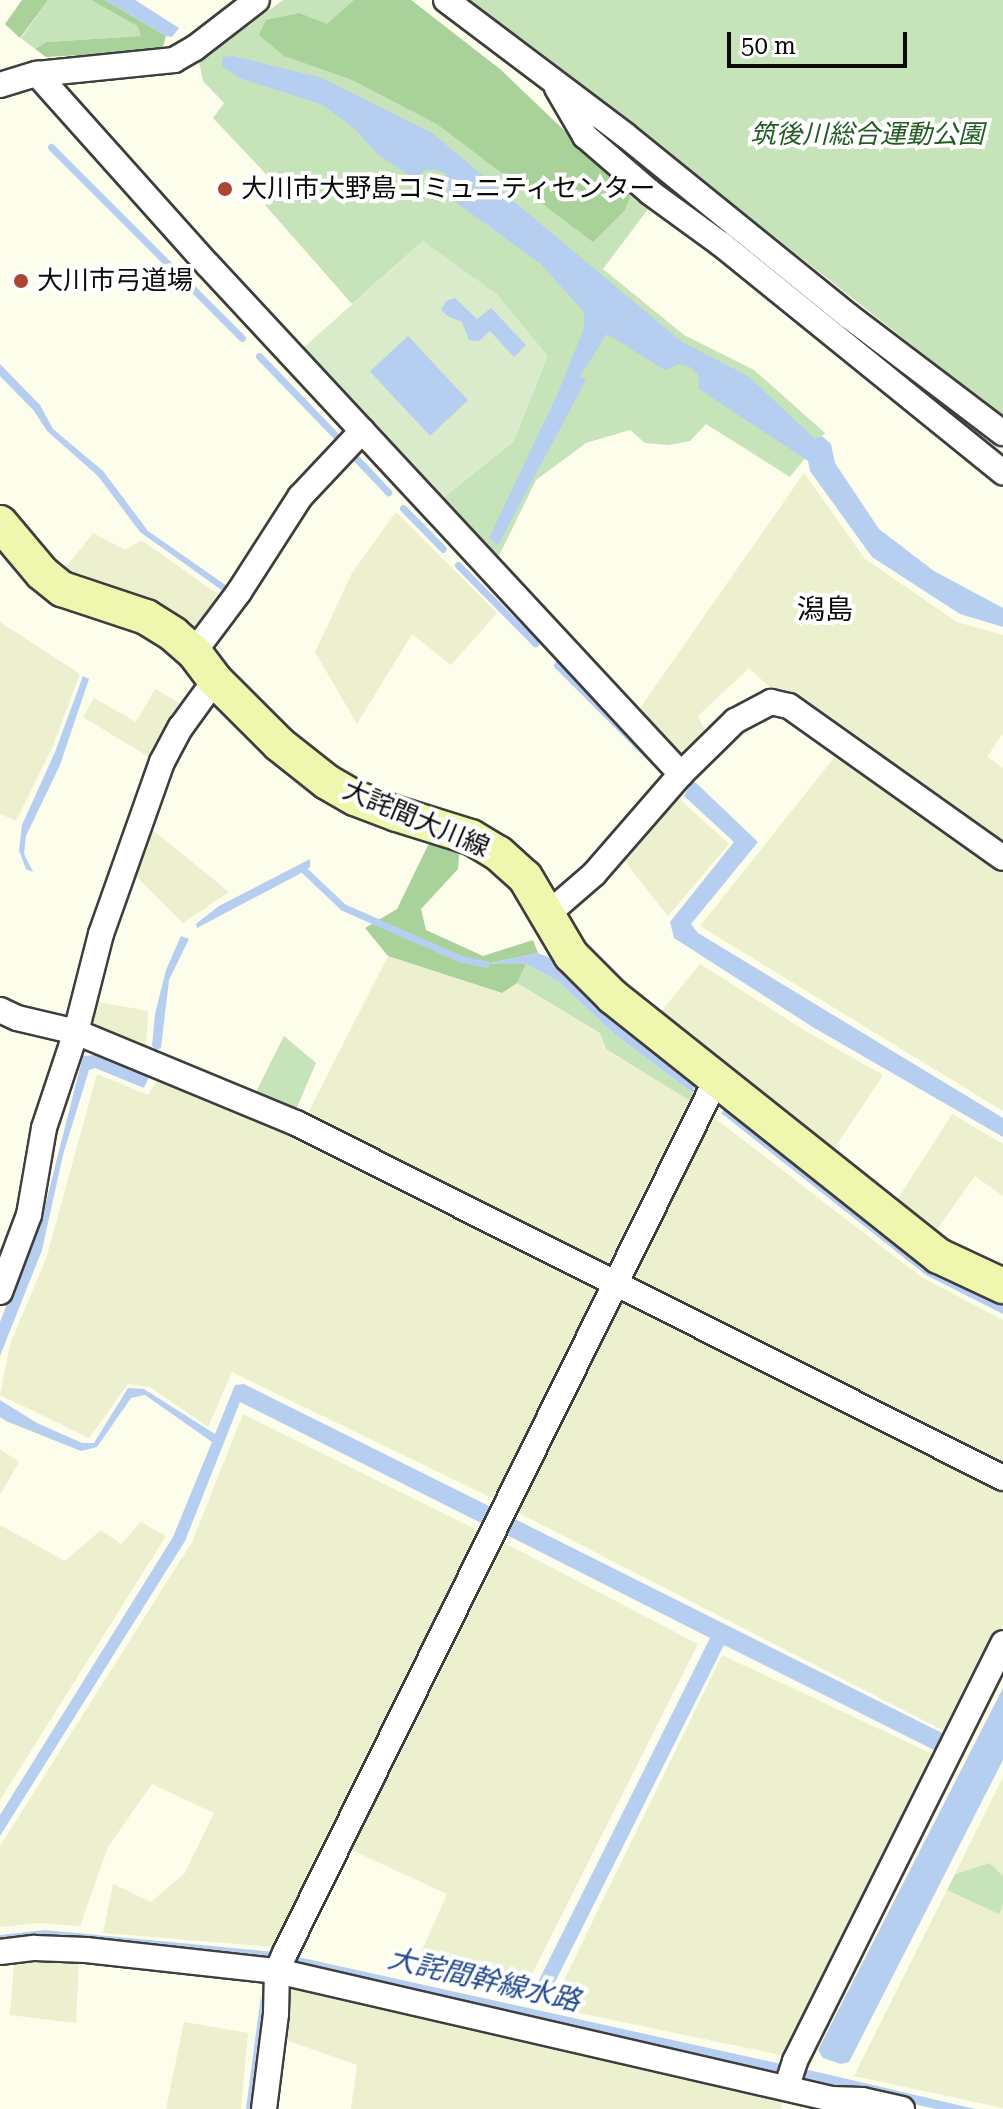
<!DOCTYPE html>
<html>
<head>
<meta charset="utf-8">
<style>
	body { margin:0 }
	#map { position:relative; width:1003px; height:2109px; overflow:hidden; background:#fdfdeb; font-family:"Roboto Serif","Noto Sans JP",serif }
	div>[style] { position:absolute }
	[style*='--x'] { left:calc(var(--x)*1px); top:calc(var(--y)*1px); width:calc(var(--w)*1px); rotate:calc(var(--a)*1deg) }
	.farmland>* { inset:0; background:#ecf0ce }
	.green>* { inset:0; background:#c6e3b9 }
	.forest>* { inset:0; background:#a8d29a }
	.pitch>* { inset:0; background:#d9ebca }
	.water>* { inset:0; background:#b6ceef; transform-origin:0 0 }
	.stream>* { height:7px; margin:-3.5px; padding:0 3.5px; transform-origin:3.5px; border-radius:3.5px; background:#b6ceef }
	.roads { filter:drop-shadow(2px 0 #3e3e3e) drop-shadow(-2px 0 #3e3e3e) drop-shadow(0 2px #3e3e3e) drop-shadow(0 -2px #3e3e3e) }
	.street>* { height:24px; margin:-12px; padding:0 12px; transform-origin:12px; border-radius:12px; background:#fff }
	.secondary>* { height:34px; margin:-17px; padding:0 17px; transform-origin:17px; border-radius:17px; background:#eff6ad }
	.dots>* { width:22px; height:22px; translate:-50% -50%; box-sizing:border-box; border:4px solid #fff; border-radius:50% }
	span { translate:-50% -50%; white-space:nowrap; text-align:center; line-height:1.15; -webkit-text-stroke:8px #fff; paint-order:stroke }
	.park-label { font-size:26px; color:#235b23; font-style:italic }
	.poi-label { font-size:26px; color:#0b0b0b }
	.left { translate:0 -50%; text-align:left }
	.street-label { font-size:26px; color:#0b0b0b }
	.neighbourhood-label { font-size:28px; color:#0b0b0b }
	.water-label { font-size:28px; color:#23498e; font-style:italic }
	.scale { position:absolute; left:727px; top:32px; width:180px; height:36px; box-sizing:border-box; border:4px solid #0b0b0b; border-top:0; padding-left:10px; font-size:24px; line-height:28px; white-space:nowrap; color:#0b0b0b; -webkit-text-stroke:6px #fff; paint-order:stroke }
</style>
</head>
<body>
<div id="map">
	<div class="farmland">
		<div style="clip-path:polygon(804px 473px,865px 559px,957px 622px,1003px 635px,1003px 733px,987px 757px,1003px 768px,1003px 848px,771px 688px,749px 668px,698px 716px,707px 734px,682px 762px,638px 711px)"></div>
		<div style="clip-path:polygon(396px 512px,497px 613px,451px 665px,412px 634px,357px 724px,315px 652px,352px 573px)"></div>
		<div style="clip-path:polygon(93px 533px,125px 550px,141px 540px,222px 597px,196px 634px,60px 575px)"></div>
		<div style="clip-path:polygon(0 622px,80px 674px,52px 748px,16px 821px,0 814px)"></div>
		<div style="clip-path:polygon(155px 689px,180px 703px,152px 759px,83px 717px,94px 698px,136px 722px)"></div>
		<div style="clip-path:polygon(837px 754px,1003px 869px,1003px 1111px,700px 926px)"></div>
		<div style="clip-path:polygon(676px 796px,729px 844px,668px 916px,622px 858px)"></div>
		<div style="clip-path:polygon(149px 827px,229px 892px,183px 923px,134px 874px)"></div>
		<div style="clip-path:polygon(388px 956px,501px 993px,517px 983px,600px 1033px,606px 1049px,692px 1102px,612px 1271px,305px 1119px)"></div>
		<div style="clip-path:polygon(700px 964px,804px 1030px,883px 1075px,830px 1155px,656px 1018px)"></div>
		<div style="clip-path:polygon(93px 1001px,148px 1011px,146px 1047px,87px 1025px)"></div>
		<div style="clip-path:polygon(162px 1073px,340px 1153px,602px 1286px,494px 1499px,232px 1372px,208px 1427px,150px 1387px,128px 1384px,89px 1438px,0 1395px,10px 1344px,46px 1259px,97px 1074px,148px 1095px)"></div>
		<div style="clip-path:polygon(952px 1114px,1003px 1144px,1003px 1196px,975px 1176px,933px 1235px,894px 1205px)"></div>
		<div style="clip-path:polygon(712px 1116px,921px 1277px,1003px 1320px,1003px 1469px,629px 1277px)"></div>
		<div style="clip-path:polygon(619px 1296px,1003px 1489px,1003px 1625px,950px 1734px,511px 1509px)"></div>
		<div style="clip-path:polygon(243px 1414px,481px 1532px,276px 1947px,103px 1933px,113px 1884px,151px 1902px,185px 1873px,214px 1813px,152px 1784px,108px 1847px,80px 1926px,39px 1923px,0 1927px,0 1846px,192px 1542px)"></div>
		<div style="clip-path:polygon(0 1449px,19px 1462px,0 1495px)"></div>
		<div style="clip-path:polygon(141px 1522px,166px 1536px,0 1800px,0 1525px,65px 1561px,101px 1530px,121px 1544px)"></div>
		<div style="clip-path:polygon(497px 1539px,698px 1644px,519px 2000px,411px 1975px,447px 1894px,347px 1848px)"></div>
		<div style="clip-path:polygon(722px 1655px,939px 1757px,786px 2056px,551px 2007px)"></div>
		<div style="clip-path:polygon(1003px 1777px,1003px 1876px,990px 1863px,955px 1874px)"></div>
		<div style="clip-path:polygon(947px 1890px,999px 1913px,1003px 1904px,1003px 2108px,854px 2076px)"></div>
		<div style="clip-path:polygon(79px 1961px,76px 2023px,10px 2015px,14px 1963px)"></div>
		<div style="clip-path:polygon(289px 1982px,784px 2093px,781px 2109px,351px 2109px,357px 2065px,283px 2039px)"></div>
		<div style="clip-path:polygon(184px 2022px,248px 2033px,241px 2109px,166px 2109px)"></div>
	</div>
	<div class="green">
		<div style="clip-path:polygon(48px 0,91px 0,137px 26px,141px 36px,46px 42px,35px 49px,21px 38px)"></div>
		<div style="clip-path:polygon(283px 0,411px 0,501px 70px,571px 140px,631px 194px,651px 205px,603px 269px,684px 335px,754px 370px,825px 433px,790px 477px,706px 424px,690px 441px,669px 445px,645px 443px,630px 430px,586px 443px,536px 480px,497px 560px,443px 498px,514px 441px,423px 241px,352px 304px,265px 205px,282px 191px,213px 118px,224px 103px,203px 81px,199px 62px)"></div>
		<div style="clip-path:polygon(468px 0,1003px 0,1003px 417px,540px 52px)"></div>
		<div style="clip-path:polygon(526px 964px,558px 981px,613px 1033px,693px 1093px,692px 1102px,606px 1049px,600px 1033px,517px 983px)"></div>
		<div style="clip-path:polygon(284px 1036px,316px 1063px,295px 1112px,256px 1092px)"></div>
		<div style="clip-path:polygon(990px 1863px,1003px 1876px,1003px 1904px,999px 1914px,947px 1890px,955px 1874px)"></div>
	</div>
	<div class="forest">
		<div style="clip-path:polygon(22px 0,48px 0,20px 38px,5px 24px)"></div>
		<div style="clip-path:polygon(91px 0,105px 0,166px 36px,163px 47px,155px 51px,46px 57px,35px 49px,46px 42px,141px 36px,137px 26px)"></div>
		<div style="clip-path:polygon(354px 0,411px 0,501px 70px,631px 194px,625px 210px,593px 242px,437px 124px,350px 79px,284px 56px,259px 35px,266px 20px,299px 13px,327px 24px)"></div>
		<div style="clip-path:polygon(432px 837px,460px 843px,458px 869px,421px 909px,426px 930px,483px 956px,533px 940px,538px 953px,491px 963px,526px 964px,517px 983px,502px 993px,388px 956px,365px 928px,397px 909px)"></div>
	</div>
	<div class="pitch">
		<div style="clip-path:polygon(423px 241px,497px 294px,548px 356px,514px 441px,443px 498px,302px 349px)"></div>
	</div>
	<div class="water">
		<div style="clip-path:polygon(105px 0,135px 0,179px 28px,172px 37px,166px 36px)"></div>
		<div style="clip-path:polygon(233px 56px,322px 78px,432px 133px,682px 342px,748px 376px,814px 438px,823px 437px,831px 444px,835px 463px,879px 529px,934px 571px,1003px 608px,1003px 627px,960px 614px,872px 557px,810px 471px,808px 461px,699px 389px,698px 375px,690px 367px,679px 364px,665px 370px,607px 334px,580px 376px,586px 380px,498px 545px,489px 538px,558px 393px,584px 328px,584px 312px,541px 264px,447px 196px,449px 185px,445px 173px,433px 169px,423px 171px,416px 180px,376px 153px,356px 130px,323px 105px,239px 78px,222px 66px,223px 57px)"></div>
		<div style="clip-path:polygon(455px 298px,477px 319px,491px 308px,526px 345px,514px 357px,490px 331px,479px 341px,469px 340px,462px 322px,449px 317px,441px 310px,446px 301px)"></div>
		<div style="left:408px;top:336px;width:88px;height:52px;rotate:47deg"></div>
		<div style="clip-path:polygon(0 364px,40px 405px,53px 429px,103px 471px,148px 531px,227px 586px,223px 591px,140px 532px,98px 476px,47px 431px,34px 411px,0 376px)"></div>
		<div style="clip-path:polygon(83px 676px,89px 679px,60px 765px,26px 836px,24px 854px,33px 872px,26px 869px,19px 850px,22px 825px,55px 752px)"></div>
		<div style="clip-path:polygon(693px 780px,758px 842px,691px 924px,698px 933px,1003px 1118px,1003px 1137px,811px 1026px,674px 938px,670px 922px,734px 842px,684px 796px)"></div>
		<div style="clip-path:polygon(310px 859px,310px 867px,305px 871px,197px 928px,196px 924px,219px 906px)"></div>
		<div style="clip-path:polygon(181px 936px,189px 939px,169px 980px,161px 1048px,156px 1050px,152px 1046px,155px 1014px,166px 970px)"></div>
		<div style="clip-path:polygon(538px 953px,550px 958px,598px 1005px,696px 1081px,693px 1093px,613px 1033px,558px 981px,526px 964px,486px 964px)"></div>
		<div style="clip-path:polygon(94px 1055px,149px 1077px,144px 1088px,95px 1068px,89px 1070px,63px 1155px,42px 1250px,0 1356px,0 1322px,44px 1210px,83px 1056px)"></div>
		<div style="clip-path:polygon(729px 1105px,1003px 1301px,1003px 1314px,926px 1275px,721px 1113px)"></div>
		<div style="clip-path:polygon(244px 1384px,493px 1508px,483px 1524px,240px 1402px,185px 1541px,0 1836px,0 1815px,173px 1537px,212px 1442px,145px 1395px,131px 1398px,97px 1447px,81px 1451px,6px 1421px,0 1417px,0 1400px,37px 1423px,82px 1443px,94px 1443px,128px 1388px,144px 1389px,215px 1434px,235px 1385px)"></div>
		<div style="clip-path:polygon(511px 1517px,946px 1735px,938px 1752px,724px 1645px,547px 1998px,533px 1992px,710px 1638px,503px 1533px)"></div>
		<div style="clip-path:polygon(1003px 1688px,1003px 1760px,849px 2062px,841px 2064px,823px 2058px,818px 2050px)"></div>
		<div style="clip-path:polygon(45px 1930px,274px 1952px,273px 1958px,84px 1942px,0 1944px,0 1935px)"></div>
		<div style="clip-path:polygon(298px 1957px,826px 2074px,975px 2109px,936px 2109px,295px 1966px)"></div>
		<div style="clip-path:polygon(261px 1995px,263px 2008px,252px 2109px,246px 2109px)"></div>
	</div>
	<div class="stream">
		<div style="--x:51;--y:147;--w:270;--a:45"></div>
		<div style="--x:259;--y:356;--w:114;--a:46.1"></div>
		<div style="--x:354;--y:456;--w:50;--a:46.6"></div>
		<div style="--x:403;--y:508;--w:57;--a:45.7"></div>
		<div style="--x:458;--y:565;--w:110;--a:45.4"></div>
		<div style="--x:557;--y:665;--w:146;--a:45"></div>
		<div style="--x:305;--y:871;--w:52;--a:43.5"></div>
		<div style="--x:343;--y:907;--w:129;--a:23.8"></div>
		<div style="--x:461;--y:959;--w:25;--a:11"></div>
	</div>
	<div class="roads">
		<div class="street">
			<div style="--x:446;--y:0;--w:224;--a:37"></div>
			<div style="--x:625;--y:135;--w:289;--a:39"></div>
			<div style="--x:850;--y:317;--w:192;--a:37.2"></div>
			<div style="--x:37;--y:74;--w:256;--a:48.2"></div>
			<div style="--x:208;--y:265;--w:695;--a:47.1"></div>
			<div style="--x:0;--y:85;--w:39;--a:-17"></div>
			<div style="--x:37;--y:74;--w:138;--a:-5.8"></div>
			<div style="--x:174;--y:60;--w:24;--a:-30"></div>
			<div style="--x:195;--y:48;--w:78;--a:-37.7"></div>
			<div style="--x:557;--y:88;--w:56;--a:59.7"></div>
			<div style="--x:585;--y:136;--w:87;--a:40.8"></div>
			<div style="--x:651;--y:193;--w:87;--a:36.1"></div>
			<div style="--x:721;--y:244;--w:363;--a:39"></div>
			<div style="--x:194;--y:652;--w:75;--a:-53.1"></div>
			<div style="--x:239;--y:592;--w:113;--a:-57.3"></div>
			<div style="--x:300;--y:497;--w:91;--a:-46.8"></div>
			<div style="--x:549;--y:913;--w:60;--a:-40.9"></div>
			<div style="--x:594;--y:874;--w:133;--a:-49"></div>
			<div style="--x:681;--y:774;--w:76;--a:-44.5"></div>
			<div style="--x:735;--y:721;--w:41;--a:-27.8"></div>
			<div style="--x:771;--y:702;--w:18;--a:13"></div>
			<div style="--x:789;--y:706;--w:262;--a:35.4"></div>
			<div style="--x:0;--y:1010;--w:19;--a:25"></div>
			<div style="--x:17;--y:1018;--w:61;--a:13.3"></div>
			<div style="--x:76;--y:1032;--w:238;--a:22.5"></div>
			<div style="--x:296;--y:1123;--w:791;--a:26.66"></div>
			<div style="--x:0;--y:1292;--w:82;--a:-69.4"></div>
			<div style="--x:29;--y:1215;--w:88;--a:-80.2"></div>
			<div style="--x:44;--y:1128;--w:101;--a:-71.6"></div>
			<div style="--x:76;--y:1032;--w:101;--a:-75.7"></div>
			<div style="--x:101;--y:934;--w:182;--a:-70.5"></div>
			<div style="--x:162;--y:762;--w:40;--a:-62"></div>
			<div style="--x:181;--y:727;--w:58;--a:-54.1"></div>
			<div style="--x:0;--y:1952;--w:35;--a:-7"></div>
			<div style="--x:35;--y:1948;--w:51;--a:2.2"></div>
			<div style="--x:86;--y:1950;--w:192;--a:6.3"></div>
			<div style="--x:277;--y:1971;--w:570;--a:12.99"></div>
			<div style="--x:832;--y:2099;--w:30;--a:2"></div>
			<div style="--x:862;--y:2100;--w:41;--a:12.7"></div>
			<div style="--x:787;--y:2086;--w:26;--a:-72"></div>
			<div style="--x:795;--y:2061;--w:467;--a:-63.5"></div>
			<div style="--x:264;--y:2109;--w:96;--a:-82.8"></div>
			<div style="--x:276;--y:2014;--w:43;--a:-88.7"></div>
			<div style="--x:277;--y:1971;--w:20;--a:-66"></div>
			<div style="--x:285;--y:1953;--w:976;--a:-63.72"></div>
		</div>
		<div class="secondary">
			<div style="--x:0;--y:523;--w:65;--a:50"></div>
			<div style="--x:42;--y:573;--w:26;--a:39"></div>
			<div style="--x:62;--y:589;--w:89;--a:18.4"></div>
			<div style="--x:146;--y:617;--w:32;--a:32"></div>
			<div style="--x:173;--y:634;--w:28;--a:41"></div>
			<div style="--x:194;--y:652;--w:35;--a:53"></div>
			<div style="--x:215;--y:680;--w:91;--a:45"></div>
			<div style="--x:279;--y:744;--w:61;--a:38.4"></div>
			<div style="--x:327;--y:782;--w:32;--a:30"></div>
			<div style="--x:355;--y:798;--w:45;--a:20.9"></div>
			<div style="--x:397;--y:814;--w:77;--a:17.3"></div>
			<div style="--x:471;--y:837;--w:31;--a:31"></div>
			<div style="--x:498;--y:853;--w:36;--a:42"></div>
			<div style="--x:525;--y:877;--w:91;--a:59.5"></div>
			<div style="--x:571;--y:955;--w:59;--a:45"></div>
			<div style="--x:613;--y:997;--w:416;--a:38.5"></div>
			<div style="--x:939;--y:1256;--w:71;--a:25.1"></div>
		</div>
	</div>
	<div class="dots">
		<div style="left:225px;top:189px;background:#ab4633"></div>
		<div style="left:21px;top:281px;background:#ab4633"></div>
	</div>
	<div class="park-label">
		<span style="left:867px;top:135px">筑後川総合運動公園</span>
	</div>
	<div class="poi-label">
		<span class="left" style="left:241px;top:189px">大川市大野島コミュニティセンター</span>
		<span class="left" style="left:37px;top:281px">大川市弓道場</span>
	</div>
	<div class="street-label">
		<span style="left:416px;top:819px;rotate:23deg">大詫間大川線</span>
	</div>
	<div class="neighbourhood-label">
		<span style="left:825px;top:610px">潟島</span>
	</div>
	<div class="water-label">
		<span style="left:484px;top:1980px;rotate:13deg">大詫間幹線水路</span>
	</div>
	<div class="scale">50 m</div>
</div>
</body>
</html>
